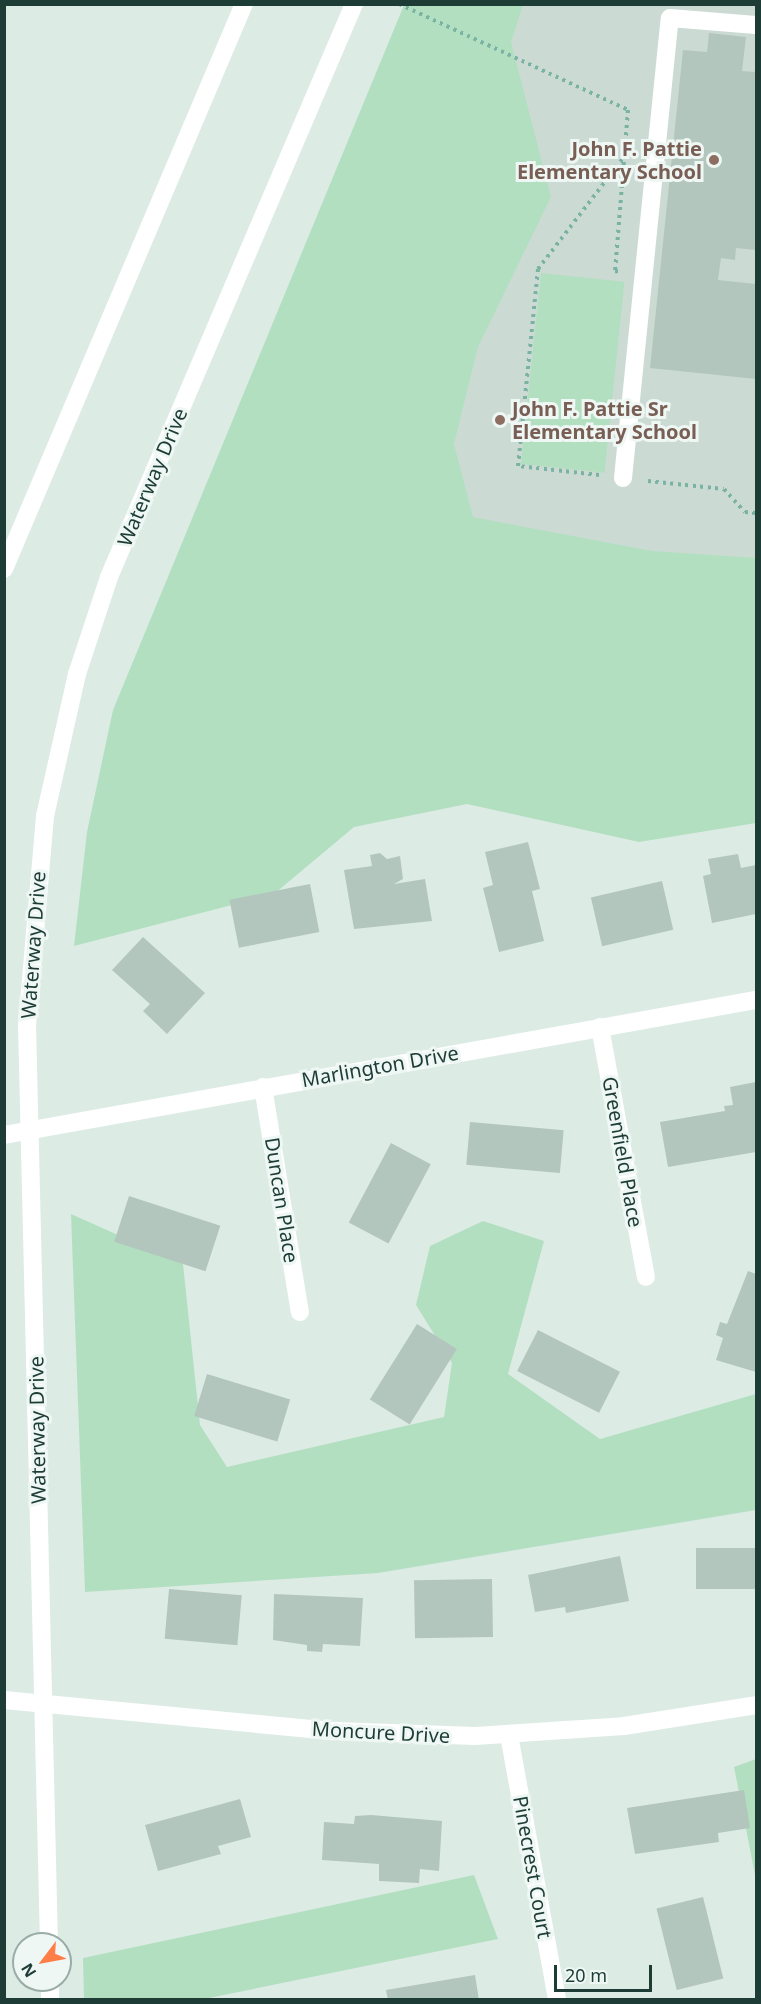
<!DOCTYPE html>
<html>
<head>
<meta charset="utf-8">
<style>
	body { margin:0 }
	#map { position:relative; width:761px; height:2004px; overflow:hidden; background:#ddebe5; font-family:"Noto Sans",sans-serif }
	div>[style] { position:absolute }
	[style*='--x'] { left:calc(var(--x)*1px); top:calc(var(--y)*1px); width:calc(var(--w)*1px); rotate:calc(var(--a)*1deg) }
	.built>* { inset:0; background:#cbdbd4 }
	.green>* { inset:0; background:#b3dfc1; transform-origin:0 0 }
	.building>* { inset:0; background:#b2c6be; transform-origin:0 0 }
	.path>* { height:4px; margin-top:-2px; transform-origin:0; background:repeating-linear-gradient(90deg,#7ab2a3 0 3px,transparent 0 7.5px) }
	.minor>* { height:18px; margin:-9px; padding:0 9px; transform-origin:9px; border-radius:9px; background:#fff }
	.dots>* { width:16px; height:16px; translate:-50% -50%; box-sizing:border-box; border:3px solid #eef7f3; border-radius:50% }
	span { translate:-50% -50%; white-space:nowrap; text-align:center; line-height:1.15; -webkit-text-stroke:6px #eef7f3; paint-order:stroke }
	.education-label { font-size:20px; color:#785e54; font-weight:700 }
	.right { translate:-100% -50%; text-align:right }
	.left { translate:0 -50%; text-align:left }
	.street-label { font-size:20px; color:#1d3c35 }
	.frame { position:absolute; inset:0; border:6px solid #1d3c35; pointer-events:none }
	.north { position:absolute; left:12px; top:1932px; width:60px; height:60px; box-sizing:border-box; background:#eef7f3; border:2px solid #9aaca7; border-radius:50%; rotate:238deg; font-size:16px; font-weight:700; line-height:24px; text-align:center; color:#1d3c35 }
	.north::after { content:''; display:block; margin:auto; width:21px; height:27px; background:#ff7d47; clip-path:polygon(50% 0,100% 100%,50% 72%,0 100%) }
	.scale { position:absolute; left:554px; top:1965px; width:98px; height:27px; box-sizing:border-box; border:3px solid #1d3c35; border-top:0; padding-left:8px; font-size:18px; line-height:21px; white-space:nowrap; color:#1d3c35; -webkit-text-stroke:4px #eef7f3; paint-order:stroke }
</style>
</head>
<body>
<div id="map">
	<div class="built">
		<div style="clip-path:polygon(435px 5px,756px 5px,756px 744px,121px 724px)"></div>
	</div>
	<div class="green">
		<div style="clip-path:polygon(404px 5px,523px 5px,511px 42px,551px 197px,478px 347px,454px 444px,473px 517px,652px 551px,756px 558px,756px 823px,639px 842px,467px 804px,354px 827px,274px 894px,74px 946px,87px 832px,113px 710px)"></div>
		<div style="left:541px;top:273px;width:84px;height:192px;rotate:6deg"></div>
		<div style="clip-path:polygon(71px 1214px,183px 1264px,200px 1425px,227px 1467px,444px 1417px,452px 1363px,416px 1305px,430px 1246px,483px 1221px,544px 1241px,508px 1374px,600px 1439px,756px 1394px,756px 1510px,378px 1573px,85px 1592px)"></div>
		<div style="clip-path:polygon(756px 1759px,756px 1880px,734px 1767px)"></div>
		<div style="clip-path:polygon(474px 1875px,498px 1939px,204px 1999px,84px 1999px,83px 1958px)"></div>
	</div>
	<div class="building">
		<div style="clip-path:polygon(709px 33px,746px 37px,742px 71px,756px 72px,756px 250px,736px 248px,735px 260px,721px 258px,718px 280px,756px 284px,756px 379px,650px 368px,683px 50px,707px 52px)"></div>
		<div style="clip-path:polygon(528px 842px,540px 889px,532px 891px,544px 941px,499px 952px,483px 888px,493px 885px,485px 852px)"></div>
		<div style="clip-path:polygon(380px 853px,387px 859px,400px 856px,403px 879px,394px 884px,425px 879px,432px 921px,354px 929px,344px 870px,372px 866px,370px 855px)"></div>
		<div style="clip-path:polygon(738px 854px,741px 868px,756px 865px,756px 914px,712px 923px,703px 876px,711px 874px,708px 859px)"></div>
		<div style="left:662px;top:881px;width:50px;height:73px;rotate:77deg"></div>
		<div style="left:310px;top:884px;width:49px;height:82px;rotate:79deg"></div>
		<div style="clip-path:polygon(143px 937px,205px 993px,167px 1034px,143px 1011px,150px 1004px,112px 970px)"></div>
		<div style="clip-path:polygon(756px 1082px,756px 1152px,668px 1167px,660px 1122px,725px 1111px,724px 1106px,733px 1105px,730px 1087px)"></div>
		<div style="left:470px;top:1122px;width:94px;height:43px;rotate:5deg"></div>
		<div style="left:391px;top:1143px;width:45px;height:90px;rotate:28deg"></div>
		<div style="left:129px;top:1196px;width:96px;height:48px;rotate:18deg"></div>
		<div style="clip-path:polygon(748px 1271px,756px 1274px,756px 1372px,716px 1360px,723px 1338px,716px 1335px,720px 1322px,727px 1324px)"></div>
		<div style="left:417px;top:1324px;width:47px;height:89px;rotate:32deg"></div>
		<div style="left:538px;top:1330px;width:92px;height:46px;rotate:27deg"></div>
		<div style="left:207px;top:1374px;width:87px;height:44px;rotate:17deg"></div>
		<div style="left:756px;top:1548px;width:41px;height:60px;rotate:90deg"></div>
		<div style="clip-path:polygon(620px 1556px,629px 1601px,566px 1613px,565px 1607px,535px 1612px,528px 1575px)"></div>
		<div style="left:492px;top:1579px;width:58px;height:78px;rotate:89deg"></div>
		<div style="left:169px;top:1589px;width:73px;height:50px;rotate:5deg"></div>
		<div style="clip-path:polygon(274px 1594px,363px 1598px,360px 1646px,323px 1644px,322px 1652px,307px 1651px,307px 1645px,273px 1640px)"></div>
		<div style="clip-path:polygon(744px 1790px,750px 1828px,718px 1833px,719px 1842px,635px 1854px,627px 1808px)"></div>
		<div style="clip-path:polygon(240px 1799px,251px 1837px,218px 1846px,221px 1854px,158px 1871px,145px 1825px)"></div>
		<div style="clip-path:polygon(371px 1815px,442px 1821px,439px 1871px,420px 1869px,419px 1883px,379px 1881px,379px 1864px,322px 1860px,324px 1822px,354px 1824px,355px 1816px)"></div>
		<div style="left:703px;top:1897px;width:84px;height:48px;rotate:76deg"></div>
		<div style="clip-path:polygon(475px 1975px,479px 2000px,388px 2000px,386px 1990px)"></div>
	</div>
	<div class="path">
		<div style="--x:399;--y:4;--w:252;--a:24.8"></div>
		<div style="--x:628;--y:110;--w:162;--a:94.6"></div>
		<div style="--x:615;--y:271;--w:4;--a:14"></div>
		<div style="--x:599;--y:475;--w:81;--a:-173.7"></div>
		<div style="--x:518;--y:466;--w:198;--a:-84.2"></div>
		<div style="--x:538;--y:269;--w:141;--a:-52.5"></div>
		<div style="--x:648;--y:481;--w:76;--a:6"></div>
		<div style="--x:724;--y:489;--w:31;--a:48"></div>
		<div style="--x:745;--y:512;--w:11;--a:5"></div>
	</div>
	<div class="minor">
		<div style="--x:623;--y:478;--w:462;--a:-84.2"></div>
		<div style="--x:670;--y:18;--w:86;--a:4.7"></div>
		<div style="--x:4;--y:569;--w:614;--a:-66.99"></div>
		<div style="--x:600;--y:1027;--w:254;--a:79.6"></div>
		<div style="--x:263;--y:1087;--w:228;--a:80.7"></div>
		<div style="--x:4;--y:1135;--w:764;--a:-10.18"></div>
		<div style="--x:4;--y:1700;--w:332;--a:5.4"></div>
		<div style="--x:335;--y:1731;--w:140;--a:2"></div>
		<div style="--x:475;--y:1736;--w:149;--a:-3.8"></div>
		<div style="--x:624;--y:1726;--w:134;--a:-9"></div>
		<div style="--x:509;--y:1735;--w:269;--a:79.7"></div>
		<div style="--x:49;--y:1944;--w:918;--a:-91.37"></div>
		<div style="--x:27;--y:1026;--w:211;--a:-85.1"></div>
		<div style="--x:45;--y:816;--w:146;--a:-77.3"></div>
		<div style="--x:77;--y:674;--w:102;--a:-71.7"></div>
		<div style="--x:109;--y:577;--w:623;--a:-66.85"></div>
		<div style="--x:50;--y:1980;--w:20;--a:90"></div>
	</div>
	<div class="dots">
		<div style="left:714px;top:160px;background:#8d6e63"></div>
		<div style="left:500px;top:420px;background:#8d6e63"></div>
	</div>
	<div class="education-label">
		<span class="right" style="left:702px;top:160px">John F. Pattie<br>Elementary School</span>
		<span class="left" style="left:512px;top:420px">John F. Pattie Sr<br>Elementary School</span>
	</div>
	<div class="street-label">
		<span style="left:152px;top:477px;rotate:-67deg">Waterway Drive</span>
		<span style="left:33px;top:945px;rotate:-86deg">Waterway Drive</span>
		<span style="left:380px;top:1066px;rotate:-10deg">Marlington Drive</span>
		<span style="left:623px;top:1152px;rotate:80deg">Greenfield Place</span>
		<span style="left:282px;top:1200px;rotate:81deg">Duncan Place</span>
		<span style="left:37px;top:1430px;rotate:-91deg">Waterway Drive</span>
		<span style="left:381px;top:1732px;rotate:3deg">Moncure Drive</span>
		<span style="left:533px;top:1867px;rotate:80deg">Pinecrest Court</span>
	</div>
	<div class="frame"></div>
	<div class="north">N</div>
	<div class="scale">20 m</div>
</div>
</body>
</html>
